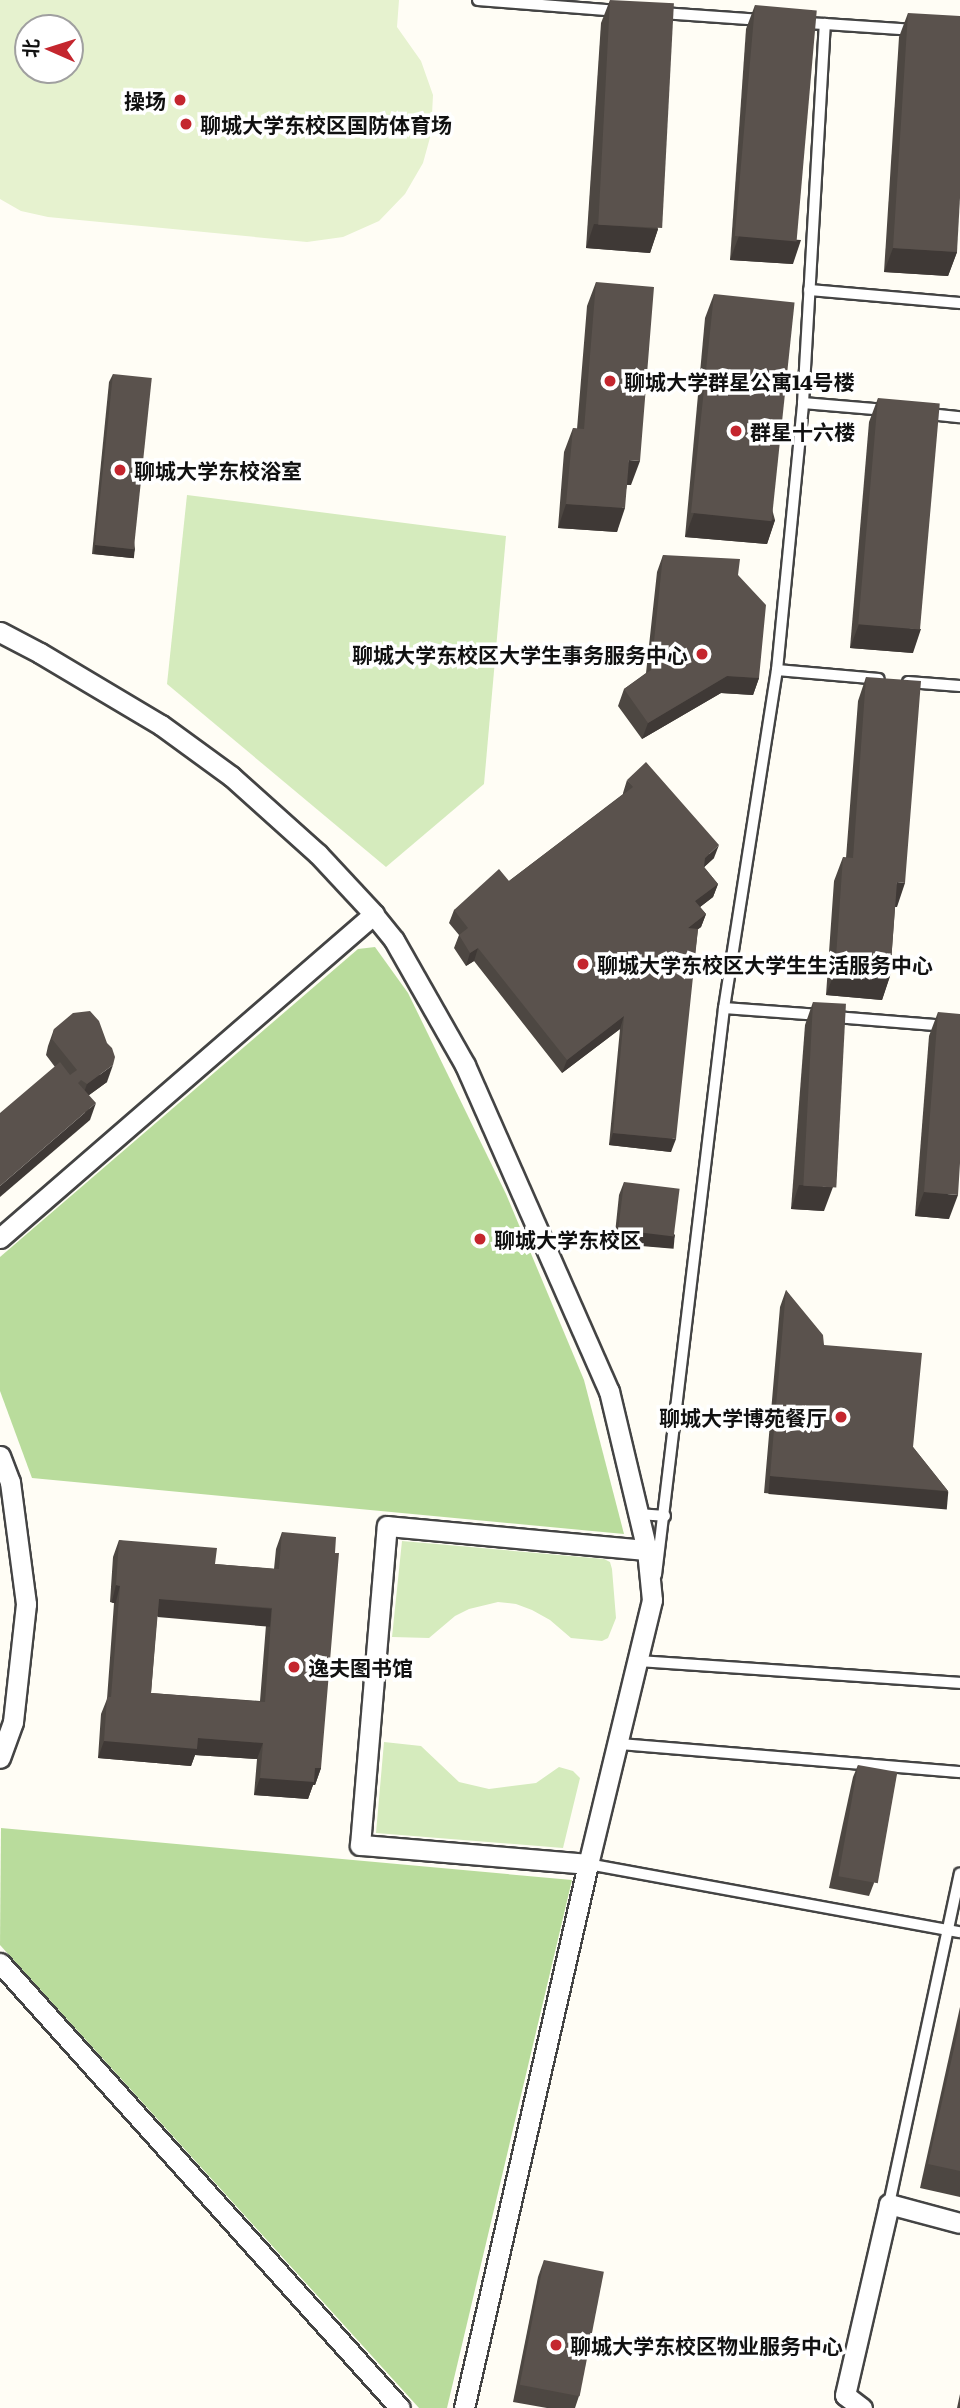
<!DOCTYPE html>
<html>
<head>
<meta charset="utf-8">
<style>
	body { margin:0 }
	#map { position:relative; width:960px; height:2408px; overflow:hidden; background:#fffdf5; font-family:Literata,"Noto Sans SC",serif }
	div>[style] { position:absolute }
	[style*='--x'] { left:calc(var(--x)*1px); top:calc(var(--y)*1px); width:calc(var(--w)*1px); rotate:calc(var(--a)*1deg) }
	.green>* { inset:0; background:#d5ebbd }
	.forest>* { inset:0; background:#b9dc9c }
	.pitch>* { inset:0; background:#e6f2cf }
	.roads { filter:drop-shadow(2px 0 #444) drop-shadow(-2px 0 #444) drop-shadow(0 2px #444) drop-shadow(0 -2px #444) }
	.service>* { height:10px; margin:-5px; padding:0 5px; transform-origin:5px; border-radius:5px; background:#fff }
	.minor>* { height:19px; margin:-9.5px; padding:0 9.5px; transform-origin:9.5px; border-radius:9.5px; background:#fff }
	.wall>* { inset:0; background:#4d4742 }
	.shaded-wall>* { inset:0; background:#3f3936; transform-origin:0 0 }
	.building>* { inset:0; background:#5a524d; transform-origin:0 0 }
	.dots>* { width:19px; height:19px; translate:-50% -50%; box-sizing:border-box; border:4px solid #fff; border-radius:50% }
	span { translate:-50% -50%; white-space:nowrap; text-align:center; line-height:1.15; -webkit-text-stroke:7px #fff; paint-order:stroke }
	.poi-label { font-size:21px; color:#111; font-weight:700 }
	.right { translate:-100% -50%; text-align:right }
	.left { translate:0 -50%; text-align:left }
	.north { position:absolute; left:14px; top:14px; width:70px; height:70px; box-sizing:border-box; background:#fff; border:2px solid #a0a0a0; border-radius:50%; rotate:273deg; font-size:19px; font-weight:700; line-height:28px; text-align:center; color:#111 }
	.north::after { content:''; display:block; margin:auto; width:24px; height:32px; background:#c4262e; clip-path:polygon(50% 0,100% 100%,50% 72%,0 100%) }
</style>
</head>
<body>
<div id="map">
	<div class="green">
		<div style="clip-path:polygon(187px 495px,506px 536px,484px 784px,386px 867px,167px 684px)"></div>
		<div style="clip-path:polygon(402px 1541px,604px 1559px,610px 1562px,612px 1569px,616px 1618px,608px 1638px,602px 1641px,571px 1638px,550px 1620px,532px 1610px,516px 1604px,498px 1602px,469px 1609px,455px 1616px,429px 1638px,392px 1637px)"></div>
		<div style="clip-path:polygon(384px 1742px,421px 1746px,459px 1782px,489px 1789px,536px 1783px,559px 1767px,573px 1771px,580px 1778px,563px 1848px,376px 1833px)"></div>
	</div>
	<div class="forest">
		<div style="clip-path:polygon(375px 947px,408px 993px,506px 1194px,584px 1380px,624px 1534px,32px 1478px,0 1391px,0 1257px,358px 949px)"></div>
		<div style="clip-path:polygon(1px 1828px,572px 1880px,447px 2408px,419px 2408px,0 1945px)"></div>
	</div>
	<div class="pitch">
		<div style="clip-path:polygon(evenodd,0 0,399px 0,397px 27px,421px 61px,433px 95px,431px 134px,423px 163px,405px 194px,379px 221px,343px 237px,307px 242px,48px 217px,21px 211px,0 199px,0 0,28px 28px,70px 28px,70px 70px,28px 70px,28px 28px)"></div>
	</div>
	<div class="roads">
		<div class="service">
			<div style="--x:478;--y:0;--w:141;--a:4.5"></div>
			<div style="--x:662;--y:13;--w:100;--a:4"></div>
			<div style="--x:825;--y:24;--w:90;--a:3.8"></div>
			<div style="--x:809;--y:290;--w:152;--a:4.9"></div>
			<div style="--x:803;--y:403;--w:83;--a:4.8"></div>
			<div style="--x:929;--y:414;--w:31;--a:6"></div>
			<div style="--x:777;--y:670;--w:102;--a:5"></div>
			<div style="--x:908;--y:682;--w:52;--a:4.4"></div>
			<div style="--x:724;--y:1008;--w:96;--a:4.2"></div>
			<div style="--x:835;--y:1017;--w:125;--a:4.6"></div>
			<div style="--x:638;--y:1514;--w:27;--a:4"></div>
			<div style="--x:656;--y:1575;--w:571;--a:-83.16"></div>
			<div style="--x:724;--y:1008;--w:342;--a:-81.1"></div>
			<div style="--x:777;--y:670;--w:268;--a:-84.4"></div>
			<div style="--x:803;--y:403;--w:380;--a:-86.7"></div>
			<div style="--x:825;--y:24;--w:20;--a:-177"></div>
			<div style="--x:640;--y:1661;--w:321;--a:3.9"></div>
			<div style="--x:619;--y:1744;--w:342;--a:4.7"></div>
			<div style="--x:588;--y:1864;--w:378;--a:10.4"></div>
			<div style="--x:889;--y:2204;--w:338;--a:-77.9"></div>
		</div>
		<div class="minor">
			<div style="--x:0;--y:632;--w:45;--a:27.7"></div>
			<div style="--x:40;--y:653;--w:141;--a:30.8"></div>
			<div style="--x:161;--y:725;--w:87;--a:36.1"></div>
			<div style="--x:231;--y:776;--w:117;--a:41.9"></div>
			<div style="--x:318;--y:854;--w:82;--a:47"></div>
			<div style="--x:374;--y:914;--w:495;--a:139.1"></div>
			<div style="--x:373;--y:914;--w:33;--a:51"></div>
			<div style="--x:394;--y:940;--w:144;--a:60.4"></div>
			<div style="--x:465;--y:1065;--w:356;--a:66.2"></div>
			<div style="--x:609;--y:1391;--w:163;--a:76.6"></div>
			<div style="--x:647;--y:1550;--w:50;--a:84.3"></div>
			<div style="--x:652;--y:1600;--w:272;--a:103.6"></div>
			<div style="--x:588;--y:1864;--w:558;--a:102.84"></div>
			<div style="--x:0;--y:1456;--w:28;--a:69"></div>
			<div style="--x:10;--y:1482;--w:123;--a:82.5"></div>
			<div style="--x:26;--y:1604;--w:119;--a:96.3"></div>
			<div style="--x:13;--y:1722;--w:38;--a:110"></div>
			<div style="--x:588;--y:1864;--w:229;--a:-175.2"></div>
			<div style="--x:360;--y:1845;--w:320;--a:-85.2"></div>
			<div style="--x:387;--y:1526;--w:261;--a:5.3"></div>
			<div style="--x:0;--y:1963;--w:598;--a:48.05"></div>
			<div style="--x:862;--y:2408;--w:21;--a:-143"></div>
			<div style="--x:845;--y:2395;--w:196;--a:-77"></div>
			<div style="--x:889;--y:2204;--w:73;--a:15"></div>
		</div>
	</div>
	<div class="wall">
		<div style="clip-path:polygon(610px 0,658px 229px,650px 253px,586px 248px,601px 23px)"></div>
		<div style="clip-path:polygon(755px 5px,793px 264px,730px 260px,746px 29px)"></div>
		<div style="clip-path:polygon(908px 13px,957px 252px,948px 276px,884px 272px,899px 37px)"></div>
		<div style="clip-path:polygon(596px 282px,631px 485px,627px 485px,617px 532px,558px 528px,564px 452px,573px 428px,577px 429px,587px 306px)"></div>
		<div style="clip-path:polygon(714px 294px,775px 520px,767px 544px,685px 537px,705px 318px)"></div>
		<div style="clip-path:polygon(113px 374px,135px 549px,132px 558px,92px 554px,109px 382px)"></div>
		<div style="clip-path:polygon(878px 398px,913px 653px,850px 648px,869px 422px)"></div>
		<div style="clip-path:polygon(663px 555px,738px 575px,759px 678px,753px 695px,721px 693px,642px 739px,618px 706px,624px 689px,646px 673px,657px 572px)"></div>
		<div style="clip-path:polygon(866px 677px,897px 907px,895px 907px,890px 976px,882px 1000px,826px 995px,834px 881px,843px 857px,846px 858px,858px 701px)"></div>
		<div style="clip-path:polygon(627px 780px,714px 858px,704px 867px,718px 884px,713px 897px,700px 907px,706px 914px,701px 927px,698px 929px,671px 1152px,609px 1145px,620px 1029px,562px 1073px,474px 961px,466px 966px,454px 948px,459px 935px,449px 923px,454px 910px,509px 881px,623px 794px,623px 793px)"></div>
		<div style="clip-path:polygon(813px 1002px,824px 1211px,791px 1209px,805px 1025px)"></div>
		<div style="clip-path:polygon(938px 1012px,949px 1219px,915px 1216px,929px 1036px)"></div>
		<div style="clip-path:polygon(54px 1029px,107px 1082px,89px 1095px,90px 1120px,55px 1067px,46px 1055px,48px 1046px)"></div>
		<div style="clip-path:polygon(624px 1182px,675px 1235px,671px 1248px,614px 1243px,619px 1195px)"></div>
		<div style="clip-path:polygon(786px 1290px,824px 1345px,913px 1447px,948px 1491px,942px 1508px,764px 1493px,780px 1307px)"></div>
		<div style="clip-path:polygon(evenodd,282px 1532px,321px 1768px,315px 1785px,313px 1785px,308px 1799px,254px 1795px,257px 1759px,195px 1755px,191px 1766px,98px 1758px,101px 1714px,107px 1699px,114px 1603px,110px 1602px,113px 1557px,119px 1540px,215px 1564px,274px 1569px,276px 1549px,282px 1532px,157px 1616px,266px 1625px,260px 1701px,151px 1693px,157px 1616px)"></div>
		<div style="clip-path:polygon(858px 1765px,874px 1883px,869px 1896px,829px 1888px,853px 1777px)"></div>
		<div style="clip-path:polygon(960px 2007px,960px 2197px,920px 2188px)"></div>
		<div style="clip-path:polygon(544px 2260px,579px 2396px,575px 2408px,547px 2408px,513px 2402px,538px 2277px)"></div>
		<div style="clip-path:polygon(960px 2394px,960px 2408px,957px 2408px)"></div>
	</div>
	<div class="shaded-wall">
		<div style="clip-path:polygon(594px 224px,658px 229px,650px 253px,586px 248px)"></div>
		<div style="clip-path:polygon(739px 236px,801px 240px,793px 264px,730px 260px)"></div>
		<div style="clip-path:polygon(893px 248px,957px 252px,948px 276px,884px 272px)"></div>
		<div style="clip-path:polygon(629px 460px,640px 461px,631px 485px,620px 484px)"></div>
		<div style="clip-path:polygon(566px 504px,625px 508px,617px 532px,558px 528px)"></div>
		<div style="clip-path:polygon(694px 513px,775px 520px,767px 544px,685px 537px)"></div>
		<div style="left:95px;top:545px;width:40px;height:9px;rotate:6deg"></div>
		<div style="clip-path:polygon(859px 624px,921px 629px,913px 653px,850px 648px)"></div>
		<div style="clip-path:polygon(727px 676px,759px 678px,753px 695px,721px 693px,642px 739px,648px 723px)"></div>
		<div style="clip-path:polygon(719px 845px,714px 858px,700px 871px,705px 858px)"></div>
		<div style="clip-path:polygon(897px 882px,905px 883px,897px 907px,888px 906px)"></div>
		<div style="clip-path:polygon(718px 884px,713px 897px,691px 914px,695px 901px)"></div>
		<div style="clip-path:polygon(706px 914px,701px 927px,683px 941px,688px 928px)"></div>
		<div style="clip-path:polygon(478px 948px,474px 961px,466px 966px,470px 953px)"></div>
		<div style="clip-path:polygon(835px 971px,890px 976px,882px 1000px,826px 995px)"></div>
		<div style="clip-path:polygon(624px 1016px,620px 1029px,562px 1073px,567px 1060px)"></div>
		<div style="clip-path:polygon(113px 1065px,107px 1082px,81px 1101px,87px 1084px)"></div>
		<div style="clip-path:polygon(96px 1103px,90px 1120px,0 1197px,0 1186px)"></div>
		<div style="clip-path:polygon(613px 1133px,676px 1139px,671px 1152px,609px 1145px)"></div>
		<div style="clip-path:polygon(799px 1185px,833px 1187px,824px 1211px,791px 1209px)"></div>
		<div style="clip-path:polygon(924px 1192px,958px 1195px,949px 1219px,915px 1216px)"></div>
		<div style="left:619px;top:1230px;width:56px;height:14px;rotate:5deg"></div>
		<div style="left:770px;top:1476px;width:179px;height:18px;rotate:5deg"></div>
		<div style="left:116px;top:1585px;width:4px;height:18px;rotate:14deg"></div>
		<div style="left:159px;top:1599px;width:113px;height:18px;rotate:5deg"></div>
		<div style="clip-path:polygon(198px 1738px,263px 1743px,257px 1759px,195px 1755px,191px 1766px,98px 1758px,104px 1741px)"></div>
		<div style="clip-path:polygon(315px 1768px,321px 1768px,315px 1785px,313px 1785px,308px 1799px,254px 1795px,260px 1778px)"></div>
	</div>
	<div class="building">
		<div style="left:610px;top:0;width:64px;height:225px;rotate:3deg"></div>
		<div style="left:755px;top:5px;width:62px;height:232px;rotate:5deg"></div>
		<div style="clip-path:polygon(908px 13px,960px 16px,960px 198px,957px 252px,893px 248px)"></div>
		<div style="clip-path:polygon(596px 282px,654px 287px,640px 461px,629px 460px,625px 508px,566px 504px,573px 428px,584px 429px)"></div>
		<div style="left:714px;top:294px;width:81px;height:220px;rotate:6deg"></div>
		<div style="left:113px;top:374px;width:39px;height:172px;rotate:6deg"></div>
		<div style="left:878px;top:398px;width:62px;height:227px;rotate:5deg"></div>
		<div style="clip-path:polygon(663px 555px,740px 559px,738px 575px,766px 605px,759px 678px,727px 676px,648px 723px,624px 689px,651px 670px)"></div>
		<div style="clip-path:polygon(866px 677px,921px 681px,905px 883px,897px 882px,890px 976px,835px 971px,843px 857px,853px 858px)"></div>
		<div style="clip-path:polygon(646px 762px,719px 845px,705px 858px,704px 867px,718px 884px,695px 901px,706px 914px,688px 928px,698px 929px,676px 1139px,613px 1133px,624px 1016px,567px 1060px,478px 948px,470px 953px,459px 935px,468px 928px,454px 910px,499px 869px,509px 881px,633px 787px,627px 780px)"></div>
		<div style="left:813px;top:1002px;width:33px;height:184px;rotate:3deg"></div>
		<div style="clip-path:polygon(90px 1011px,99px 1021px,107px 1043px,112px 1048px,115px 1057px,113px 1065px,87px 1084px,81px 1080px,78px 1083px,96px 1103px,0 1186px,0 1113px,60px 1062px,70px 1075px,77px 1070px,52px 1039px,54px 1029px,73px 1013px)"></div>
		<div style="clip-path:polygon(938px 1012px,960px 1014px,960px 1163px,958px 1195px,924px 1192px)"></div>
		<div style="left:624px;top:1182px;width:56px;height:48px;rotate:7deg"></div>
		<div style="clip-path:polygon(786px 1290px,823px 1335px,824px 1345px,922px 1353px,913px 1447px,948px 1491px,770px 1476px)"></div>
		<div style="clip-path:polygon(evenodd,282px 1532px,336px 1537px,335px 1553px,339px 1553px,321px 1768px,315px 1768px,314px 1782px,260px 1778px,263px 1743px,198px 1738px,197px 1749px,104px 1741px,107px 1697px,111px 1697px,120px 1586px,116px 1585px,119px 1540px,217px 1548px,215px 1564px,279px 1569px,282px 1532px,159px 1599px,272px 1608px,265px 1702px,151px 1693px,159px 1599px)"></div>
		<div style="left:858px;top:1765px;width:40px;height:113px;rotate:10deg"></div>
		<div style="clip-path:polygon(960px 2022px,960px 2171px,928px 2164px)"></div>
		<div style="left:544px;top:2260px;width:61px;height:127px;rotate:11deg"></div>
	</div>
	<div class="dots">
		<div style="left:180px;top:100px;background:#c4262e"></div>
		<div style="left:186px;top:124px;background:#c4262e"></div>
		<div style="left:610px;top:381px;background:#c4262e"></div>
		<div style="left:736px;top:431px;background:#c4262e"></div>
		<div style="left:120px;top:470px;background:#c4262e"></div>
		<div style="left:702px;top:654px;background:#c4262e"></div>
		<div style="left:583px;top:964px;background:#c4262e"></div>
		<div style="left:480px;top:1239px;background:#c4262e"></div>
		<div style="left:841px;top:1417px;background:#c4262e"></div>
		<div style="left:294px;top:1667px;background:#c4262e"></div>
		<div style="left:556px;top:2345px;background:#c4262e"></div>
	</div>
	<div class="poi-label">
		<span class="right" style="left:166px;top:100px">操场</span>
		<span class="left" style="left:200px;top:124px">聊城大学东校区国防体育场</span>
		<span class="left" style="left:624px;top:381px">聊城大学群星公寓14号楼</span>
		<span class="left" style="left:750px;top:431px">群星十六楼</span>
		<span class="left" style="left:134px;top:470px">聊城大学东校浴室</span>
		<span class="right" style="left:688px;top:654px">聊城大学东校区大学生事务服务中心</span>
		<span class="left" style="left:597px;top:964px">聊城大学东校区大学生生活服务中心</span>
		<span class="left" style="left:494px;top:1239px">聊城大学东校区</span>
		<span class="right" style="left:827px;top:1417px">聊城大学博苑餐厅</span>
		<span class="left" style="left:308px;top:1667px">逸夫图书馆</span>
		<span class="left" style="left:570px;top:2345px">聊城大学东校区物业服务中心</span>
	</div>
	<div class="north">北</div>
</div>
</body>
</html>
